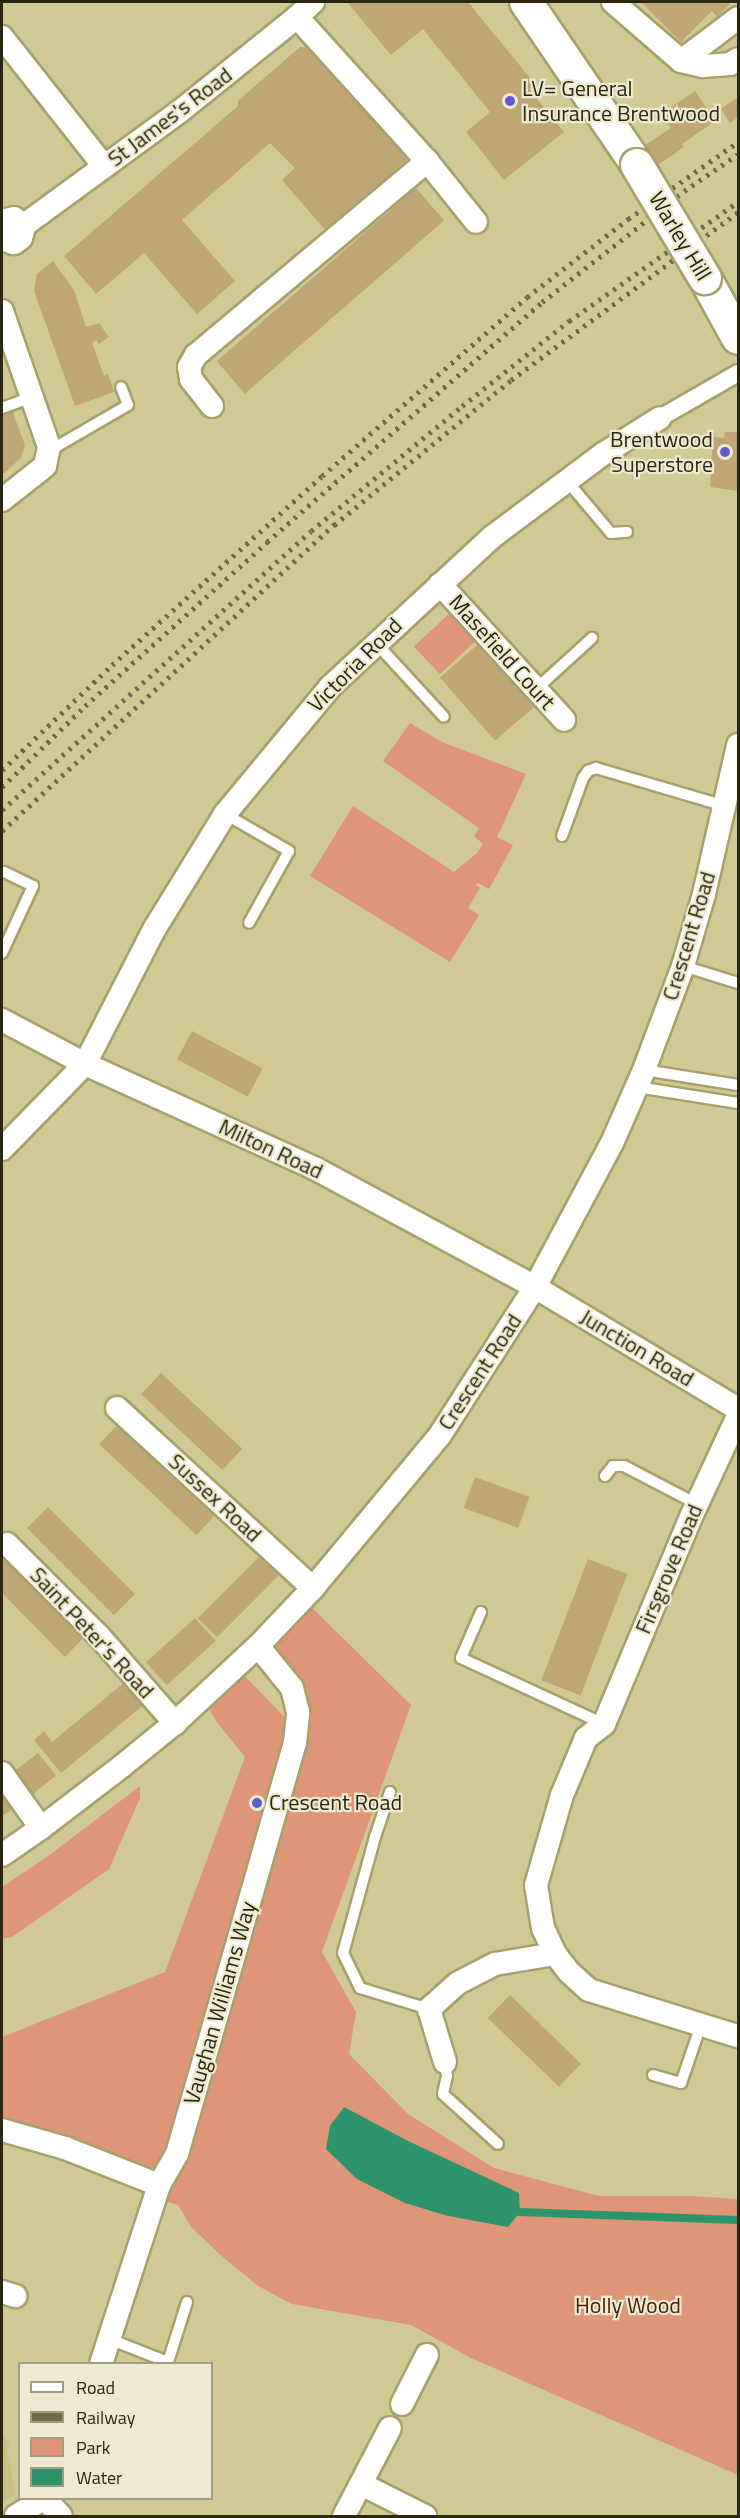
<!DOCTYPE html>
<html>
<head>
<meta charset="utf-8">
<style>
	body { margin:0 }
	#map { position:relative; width:740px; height:2518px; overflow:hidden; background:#d1ca94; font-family:"Titillium Web",sans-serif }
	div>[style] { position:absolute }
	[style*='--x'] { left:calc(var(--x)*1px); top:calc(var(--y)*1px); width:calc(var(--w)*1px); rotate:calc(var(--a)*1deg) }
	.built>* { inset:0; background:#c9c183 }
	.green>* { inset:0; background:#de9578; transform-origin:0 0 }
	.water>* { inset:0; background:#2d936a }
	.stream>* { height:8px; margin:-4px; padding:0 4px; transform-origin:4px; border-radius:4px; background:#2d936a }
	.building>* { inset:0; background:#c0a675; transform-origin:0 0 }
	.roads { filter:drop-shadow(2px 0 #a7a16c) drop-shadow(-2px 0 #a7a16c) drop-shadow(0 2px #a7a16c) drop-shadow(0 -2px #a7a16c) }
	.service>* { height:10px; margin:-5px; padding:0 5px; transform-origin:5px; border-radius:5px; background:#fff }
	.pedestrian>* { height:16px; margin:-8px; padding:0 8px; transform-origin:8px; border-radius:8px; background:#fff }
	.minor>* { height:22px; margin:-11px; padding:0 11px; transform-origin:11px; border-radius:11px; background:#fff }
	.secondary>* { height:32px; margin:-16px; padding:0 16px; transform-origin:16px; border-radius:16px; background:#fff }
	.rail>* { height:4.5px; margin-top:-2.25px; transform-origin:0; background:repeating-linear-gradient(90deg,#706c49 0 3px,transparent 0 9px) }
	.bridges { filter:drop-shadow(2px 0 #a7a16c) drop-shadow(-2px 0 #a7a16c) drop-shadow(0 2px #a7a16c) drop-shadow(0 -2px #a7a16c) }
	.secondary-bridge>* { height:32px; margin:-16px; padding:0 16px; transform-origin:16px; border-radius:16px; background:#fff }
	.dots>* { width:16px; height:16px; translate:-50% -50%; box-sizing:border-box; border:3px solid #edeacf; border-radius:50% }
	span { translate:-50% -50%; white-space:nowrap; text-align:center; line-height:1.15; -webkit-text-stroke:4.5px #edeacf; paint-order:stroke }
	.poi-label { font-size:22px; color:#2a2712 }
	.left { translate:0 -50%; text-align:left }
	.right { translate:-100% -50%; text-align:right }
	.street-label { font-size:22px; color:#2a2712 }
	.park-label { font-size:22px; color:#49200f }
	.frame { position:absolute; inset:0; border:3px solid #2a2712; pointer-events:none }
	.legend { position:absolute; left:18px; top:2362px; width:195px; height:138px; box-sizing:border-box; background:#edeacf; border:2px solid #9f9c83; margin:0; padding:8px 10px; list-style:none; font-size:18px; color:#2a2712 }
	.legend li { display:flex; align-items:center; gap:12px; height:30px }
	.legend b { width:30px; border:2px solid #9f9c83 }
</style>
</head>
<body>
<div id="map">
	<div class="built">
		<div style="clip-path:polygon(2px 2436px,10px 2444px,7px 2451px,16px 2494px,2px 2503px)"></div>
	</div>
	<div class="green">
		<div style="left:452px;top:611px;width:38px;height:52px;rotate:47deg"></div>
		<div style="clip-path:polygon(410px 723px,442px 742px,526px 774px,497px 837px,513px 845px,489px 889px,478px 883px,476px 885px,480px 888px,468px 908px,479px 915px,450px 962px,310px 876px,353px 806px,454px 872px,477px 853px,483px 844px,474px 836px,479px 828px,383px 761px)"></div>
		<div style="clip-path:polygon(303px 1599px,411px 1705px,322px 1952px,356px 2012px,349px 2054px,408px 2114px,494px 2168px,599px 2196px,689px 2196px,738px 2199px,738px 2475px,471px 2358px,411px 2325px,292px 2304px,258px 2286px,224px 2258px,192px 2228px,178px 2205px,155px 2198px,159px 2185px,2px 2138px,2px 2037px,165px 1972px,245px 1757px,216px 1721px,202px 1697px,236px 1667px,295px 1728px,292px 1688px,258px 1646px)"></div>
		<div style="clip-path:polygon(140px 1786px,140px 1798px,109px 1869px,12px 1937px,2px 1939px,2px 1887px,47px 1857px)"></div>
	</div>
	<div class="water">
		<div style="clip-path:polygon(344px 2107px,408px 2141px,519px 2193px,520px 2212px,508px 2227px,448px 2216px,405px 2203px,357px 2179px,326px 2149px,330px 2126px)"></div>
	</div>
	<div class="stream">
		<div style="--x:520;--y:2212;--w:218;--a:2.1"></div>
	</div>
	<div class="building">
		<div style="clip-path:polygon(347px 2px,468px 2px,535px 84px,529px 89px,564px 132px,504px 180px,466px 132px,490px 112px,423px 29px,391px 55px)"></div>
		<div style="clip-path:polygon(641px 2px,728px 2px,730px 4px,717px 17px,712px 11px,681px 42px)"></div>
		<div style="clip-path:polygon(300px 47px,317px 49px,410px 157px,325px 230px,282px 180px,295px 168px,270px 143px,182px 220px,235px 281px,197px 314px,144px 253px,96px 294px,64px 256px,238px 106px,238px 101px)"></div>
		<div style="clip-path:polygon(695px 91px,715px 121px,682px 144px,684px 147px,658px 165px,644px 146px,671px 128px,661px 114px)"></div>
		<div style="clip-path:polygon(738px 97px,738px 117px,730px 123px,721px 109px)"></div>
		<div style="left:416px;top:188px;width:43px;height:264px;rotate:49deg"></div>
		<div style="clip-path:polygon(53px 261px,74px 290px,86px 327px,99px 323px,109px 337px,99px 344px,96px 340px,92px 343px,104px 376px,108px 374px,114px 392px,75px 406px,34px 291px,37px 274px)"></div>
		<div style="clip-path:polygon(12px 410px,25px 445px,21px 458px,2px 475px,2px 414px)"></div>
		<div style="clip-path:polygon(725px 432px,738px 432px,738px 491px,710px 487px,713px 437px,724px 438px)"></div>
		<div style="left:483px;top:640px;width:84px;height:57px;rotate:49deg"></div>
		<div style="left:192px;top:1031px;width:80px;height:32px;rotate:28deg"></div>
		<div style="left:161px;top:1373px;width:111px;height:29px;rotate:43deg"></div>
		<div style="left:119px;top:1423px;width:133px;height:29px;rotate:43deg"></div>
		<div style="left:475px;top:1477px;width:58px;height:33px;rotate:20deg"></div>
		<div style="left:48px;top:1507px;width:123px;height:30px;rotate:45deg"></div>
		<div style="left:265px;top:1551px;width:27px;height:95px;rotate:45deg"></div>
		<div style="clip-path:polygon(5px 1558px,84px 1637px,65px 1657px,2px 1593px,2px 1562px)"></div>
		<div style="left:588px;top:1559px;width:42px;height:130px;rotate:21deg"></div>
		<div style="left:195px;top:1618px;width:31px;height:66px;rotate:48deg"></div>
		<div style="clip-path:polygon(132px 1676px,151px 1699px,61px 1773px,34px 1740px,44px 1731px,52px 1742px)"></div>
		<div style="left:38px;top:1753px;width:29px;height:31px;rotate:52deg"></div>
		<div style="clip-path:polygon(2px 1785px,15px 1808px,2px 1816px)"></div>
		<div style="left:510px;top:1995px;width:99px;height:32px;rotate:44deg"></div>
	</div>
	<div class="roads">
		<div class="service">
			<div style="--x:2;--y:408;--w:33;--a:-20"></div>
			<div style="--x:49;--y:451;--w:91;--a:-30.2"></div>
			<div style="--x:128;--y:405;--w:19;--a:-111"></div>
			<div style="--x:567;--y:481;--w:68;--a:49.8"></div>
			<div style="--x:611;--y:533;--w:16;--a:-4"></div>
			<div style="--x:376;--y:643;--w:100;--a:47.4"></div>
			<div style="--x:536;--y:689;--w:76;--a:-42.3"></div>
			<div style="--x:225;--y:814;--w:74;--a:30"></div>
			<div style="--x:289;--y:851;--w:82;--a:119.1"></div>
			<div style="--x:562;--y:836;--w:62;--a:-70.1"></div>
			<div style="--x:583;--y:778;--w:9;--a:-54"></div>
			<div style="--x:588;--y:771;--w:9;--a:-21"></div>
			<div style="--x:596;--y:768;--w:134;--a:16.4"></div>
			<div style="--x:2;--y:953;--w:74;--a:-65.2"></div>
			<div style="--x:33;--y:886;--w:32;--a:-154"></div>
			<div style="--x:683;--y:966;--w:58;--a:17.2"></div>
			<div style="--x:644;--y:1070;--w:95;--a:9.1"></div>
			<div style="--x:637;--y:1087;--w:102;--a:9"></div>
			<div style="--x:605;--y:1476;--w:13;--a:-51"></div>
			<div style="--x:613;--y:1466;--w:11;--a:0"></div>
			<div style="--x:624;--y:1466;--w:82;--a:27.5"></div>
			<div style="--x:481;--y:1612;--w:50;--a:113.5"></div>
			<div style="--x:461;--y:1658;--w:157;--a:24.8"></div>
			<div style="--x:390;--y:1792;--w:47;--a:108.4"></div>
			<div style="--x:375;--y:1837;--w:120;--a:105.4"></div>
			<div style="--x:343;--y:1953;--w:39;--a:64"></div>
			<div style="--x:360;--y:1988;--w:72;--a:16.9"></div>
			<div style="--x:445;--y:2062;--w:14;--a:82"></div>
			<div style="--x:447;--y:2076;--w:18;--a:103"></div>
			<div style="--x:443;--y:2094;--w:74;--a:42.3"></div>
			<div style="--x:653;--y:2075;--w:29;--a:16"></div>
			<div style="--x:681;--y:2083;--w:61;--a:-71"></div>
			<div style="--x:109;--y:2339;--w:63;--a:21.3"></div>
			<div style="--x:168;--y:2362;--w:63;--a:-72.4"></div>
		</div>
		<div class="pedestrian">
			<div style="--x:660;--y:418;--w:90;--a:-30"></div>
		</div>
		<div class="minor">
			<div style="--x:613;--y:2;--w:90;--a:40.9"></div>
			<div style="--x:681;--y:61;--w:23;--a:13"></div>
			<div style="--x:703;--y:66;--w:27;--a:-4"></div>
			<div style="--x:730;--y:64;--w:9;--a:-32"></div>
			<div style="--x:297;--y:17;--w:194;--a:47.9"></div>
			<div style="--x:427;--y:161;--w:78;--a:51.2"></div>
			<div style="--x:2;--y:37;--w:164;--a:51.7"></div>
			<div style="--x:681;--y:61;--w:71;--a:-37"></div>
			<div style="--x:2;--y:221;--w:12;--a:-14"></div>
			<div style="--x:14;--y:218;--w:9;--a:36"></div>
			<div style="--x:21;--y:223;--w:8;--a:76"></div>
			<div style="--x:23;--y:231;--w:7;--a:106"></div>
			<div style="--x:21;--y:238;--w:9;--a:144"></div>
			<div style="--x:14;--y:243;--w:13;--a:-162"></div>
			<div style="--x:23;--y:226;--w:193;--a:-36.2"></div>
			<div style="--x:179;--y:112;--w:151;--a:-38.8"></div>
			<div style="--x:297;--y:17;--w:22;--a:-43"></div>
			<div style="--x:2;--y:311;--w:144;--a:70.9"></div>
			<div style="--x:49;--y:447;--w:19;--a:102"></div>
			<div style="--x:45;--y:466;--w:55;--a:141.7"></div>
			<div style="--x:212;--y:406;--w:34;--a:-128"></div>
			<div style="--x:191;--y:379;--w:12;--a:-99"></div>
			<div style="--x:189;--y:367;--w:14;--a:-60"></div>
			<div style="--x:196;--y:355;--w:302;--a:-40"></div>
			<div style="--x:440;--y:584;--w:184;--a:47.6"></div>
			<div style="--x:2;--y:1020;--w:94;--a:27.9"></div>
			<div style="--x:85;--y:1064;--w:254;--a:24.4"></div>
			<div style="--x:316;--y:1169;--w:249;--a:28.3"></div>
			<div style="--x:535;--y:1287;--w:237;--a:31"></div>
			<div style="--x:2;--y:1149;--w:119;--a:-45.7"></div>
			<div style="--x:85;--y:1064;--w:153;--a:-62.8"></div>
			<div style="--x:155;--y:928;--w:134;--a:-58.4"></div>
			<div style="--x:225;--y:814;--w:165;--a:-50.4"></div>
			<div style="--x:330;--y:687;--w:221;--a:-42.8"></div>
			<div style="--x:492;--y:537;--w:139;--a:-36.8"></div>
			<div style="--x:603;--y:454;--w:67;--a:-32.3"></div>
			<div style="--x:117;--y:1408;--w:266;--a:42.6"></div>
			<div style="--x:738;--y:1416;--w:111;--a:115"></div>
			<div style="--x:691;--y:1517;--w:225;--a:112.8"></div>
			<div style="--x:604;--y:1724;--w:23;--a:142"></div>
			<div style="--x:586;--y:1738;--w:62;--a:112.8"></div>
			<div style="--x:562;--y:1795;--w:94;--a:106.1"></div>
			<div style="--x:536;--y:1885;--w:44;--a:80.8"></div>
			<div style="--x:543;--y:1928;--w:29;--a:65"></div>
			<div style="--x:555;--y:1954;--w:24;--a:52"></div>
			<div style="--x:570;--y:1973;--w:25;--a:42"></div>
			<div style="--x:589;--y:1990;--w:156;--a:17.2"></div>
			<div style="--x:7;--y:1544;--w:130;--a:45"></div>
			<div style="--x:99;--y:1636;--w:116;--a:48.9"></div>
			<div style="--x:2;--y:1773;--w:67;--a:54.7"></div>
			<div style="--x:2;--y:1855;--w:47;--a:-34.7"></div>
			<div style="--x:41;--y:1828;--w:102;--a:-37.4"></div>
			<div style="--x:122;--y:1766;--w:68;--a:-39.1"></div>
			<div style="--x:175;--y:1723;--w:113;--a:-42.9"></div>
			<div style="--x:258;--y:1646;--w:80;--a:-46.5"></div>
			<div style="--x:313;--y:1588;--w:199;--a:-50.3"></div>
			<div style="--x:440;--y:1435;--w:176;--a:-57.3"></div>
			<div style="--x:535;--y:1287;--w:163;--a:-61.9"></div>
			<div style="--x:612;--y:1143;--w:80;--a:-66.3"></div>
			<div style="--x:644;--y:1070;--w:111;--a:-69.4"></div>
			<div style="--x:683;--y:966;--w:75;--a:-73.7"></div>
			<div style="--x:704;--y:894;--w:153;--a:-77.1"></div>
			<div style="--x:445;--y:2062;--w:55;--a:-106.8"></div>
			<div style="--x:429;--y:2009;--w:39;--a:-42"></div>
			<div style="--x:458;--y:1983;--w:42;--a:-27.2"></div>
			<div style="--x:495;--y:1964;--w:61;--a:-9.5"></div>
			<div style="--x:2;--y:2130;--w:66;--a:15.9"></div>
			<div style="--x:65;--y:2148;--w:101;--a:21.5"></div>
			<div style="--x:2;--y:2292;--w:14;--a:17"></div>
			<div style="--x:101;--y:2364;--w:188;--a:-72"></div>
			<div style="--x:159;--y:2185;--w:36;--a:-60"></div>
			<div style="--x:177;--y:2154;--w:428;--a:-74"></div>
			<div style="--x:295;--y:1743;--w:31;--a:-84"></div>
			<div style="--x:298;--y:1712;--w:25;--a:-104"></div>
			<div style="--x:292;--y:1688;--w:54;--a:-129"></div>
			<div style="--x:402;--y:2404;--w:55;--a:-63"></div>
			<div style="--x:361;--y:2484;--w:72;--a:26.6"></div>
			<div style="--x:45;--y:2499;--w:23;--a:47"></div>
			<div style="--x:16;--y:2516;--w:34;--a:-32"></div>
			<div style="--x:344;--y:2516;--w:99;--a:-62.4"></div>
		</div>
		<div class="secondary">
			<div style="--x:526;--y:2;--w:197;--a:55.7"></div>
			<div style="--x:705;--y:278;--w:68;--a:61.2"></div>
		</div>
	</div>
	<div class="rail">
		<div style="--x:2;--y:770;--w:152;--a:-43.7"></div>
		<div style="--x:112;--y:665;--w:283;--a:-42"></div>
		<div style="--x:322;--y:476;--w:272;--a:-41.1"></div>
		<div style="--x:527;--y:297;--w:128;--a:-37.7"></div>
		<div style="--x:628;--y:219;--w:134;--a:-35"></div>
		<div style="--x:2;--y:787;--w:116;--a:-44.3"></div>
		<div style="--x:85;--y:706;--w:245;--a:-42"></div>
		<div style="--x:267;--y:542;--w:365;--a:-41.1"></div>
		<div style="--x:542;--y:302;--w:180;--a:-38"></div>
		<div style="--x:684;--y:191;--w:65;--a:-34.4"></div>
		<div style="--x:2;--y:810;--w:416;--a:-42.1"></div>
		<div style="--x:311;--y:531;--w:196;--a:-39.6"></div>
		<div style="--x:462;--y:406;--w:137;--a:-38.5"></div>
		<div style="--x:569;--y:321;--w:207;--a:-35.2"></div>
		<div style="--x:2;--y:831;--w:452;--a:-42.7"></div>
		<div style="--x:334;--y:525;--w:229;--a:-39.3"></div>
		<div style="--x:511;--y:380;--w:282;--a:-36.5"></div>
	</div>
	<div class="bridges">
		<div class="secondary-bridge">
			<div style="--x:637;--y:165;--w:132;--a:59"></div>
		</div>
	</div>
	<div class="dots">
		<div style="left:510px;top:101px;background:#6258d1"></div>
		<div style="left:725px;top:452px;background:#6258d1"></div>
		<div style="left:257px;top:1803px;background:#6258d1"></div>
	</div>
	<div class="poi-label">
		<span class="left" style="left:522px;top:101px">LV= General<br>Insurance Brentwood</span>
		<span class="right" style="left:713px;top:452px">Brentwood<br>Superstore</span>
		<span class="left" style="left:269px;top:1803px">Crescent Road</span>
	</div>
	<div class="street-label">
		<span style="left:170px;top:117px;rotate:-37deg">St James's Road</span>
		<span style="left:680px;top:236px;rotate:59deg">Warley Hill</span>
		<span style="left:502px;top:652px;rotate:48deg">Masefield Court</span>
		<span style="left:355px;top:665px;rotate:-45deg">Victoria Road</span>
		<span style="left:689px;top:936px;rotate:-73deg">Crescent Road</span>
		<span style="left:271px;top:1149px;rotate:25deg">Milton Road</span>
		<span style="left:637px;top:1348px;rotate:31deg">Junction Road</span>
		<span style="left:480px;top:1372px;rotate:-57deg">Crescent Road</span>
		<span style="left:215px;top:1498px;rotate:43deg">Sussex Road</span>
		<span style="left:669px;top:1569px;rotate:-67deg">Firsgrove Road</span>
		<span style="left:92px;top:1633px;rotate:47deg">Saint Peter's Road</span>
		<span style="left:220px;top:2003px;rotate:-74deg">Vaughan Williams Way</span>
	</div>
	<div class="park-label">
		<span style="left:628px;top:2306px">Holly Wood</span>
	</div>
	<div class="frame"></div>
	<ul class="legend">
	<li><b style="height:8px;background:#fff"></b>Road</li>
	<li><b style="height:8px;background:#706c49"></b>Railway</li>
	<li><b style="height:16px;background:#de9578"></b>Park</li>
	<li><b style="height:16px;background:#2d936a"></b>Water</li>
	</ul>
</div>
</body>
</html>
